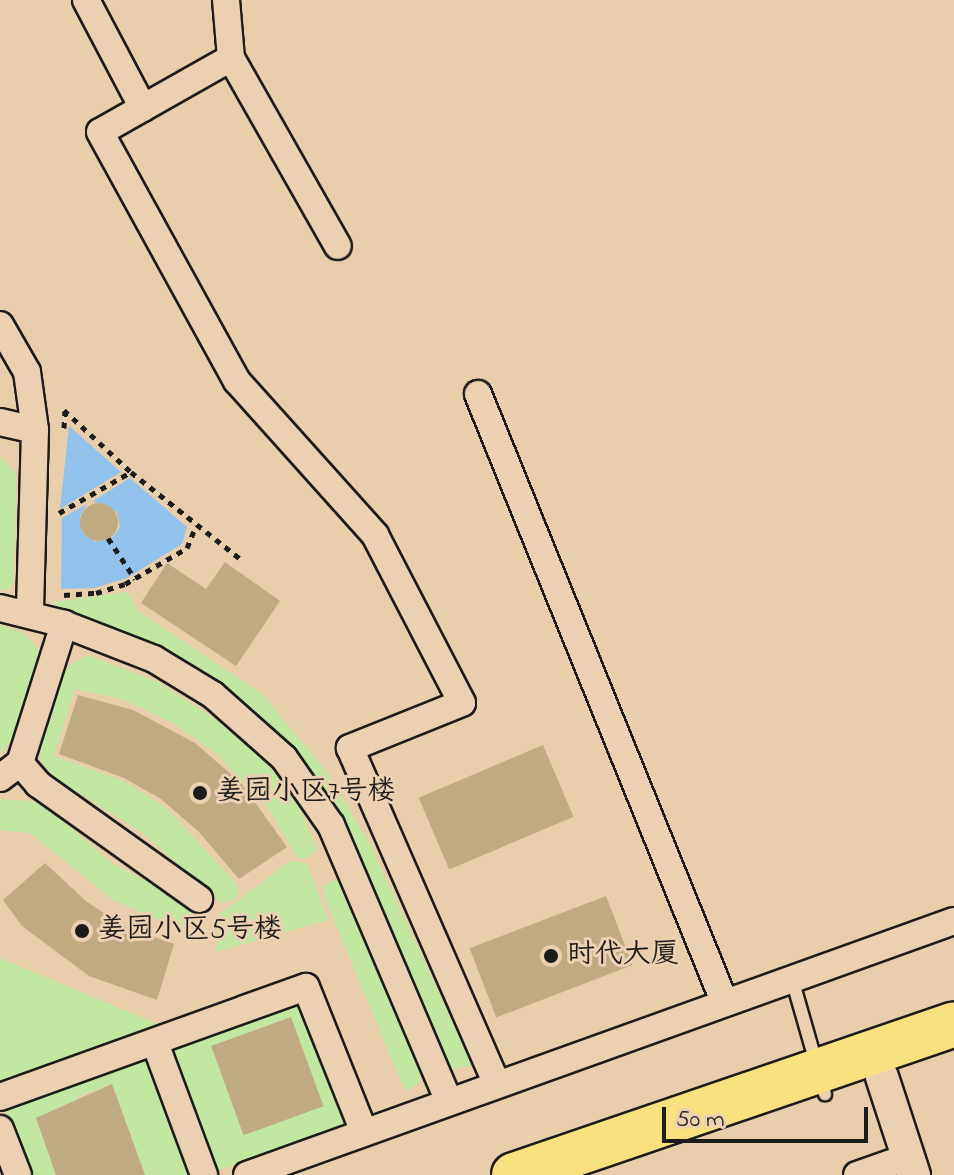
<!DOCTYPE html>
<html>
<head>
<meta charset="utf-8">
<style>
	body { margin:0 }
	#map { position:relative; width:954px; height:1175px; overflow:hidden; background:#e8ceab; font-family:"Indie Flower","LXGW WenKai TC",sans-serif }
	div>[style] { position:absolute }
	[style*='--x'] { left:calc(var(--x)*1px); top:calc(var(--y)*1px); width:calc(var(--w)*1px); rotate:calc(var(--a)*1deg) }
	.green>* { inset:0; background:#c1e7a1 }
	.water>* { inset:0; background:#90c2ec }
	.building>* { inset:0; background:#c0aa81; transform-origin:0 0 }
	.round { border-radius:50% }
	.path>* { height:5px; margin-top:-2.5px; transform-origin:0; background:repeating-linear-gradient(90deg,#1c1c1c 0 6px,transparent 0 12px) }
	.roads { filter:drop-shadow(2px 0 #1c1c1c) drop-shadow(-2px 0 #1c1c1c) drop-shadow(0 2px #1c1c1c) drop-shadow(0 -2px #1c1c1c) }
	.service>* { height:12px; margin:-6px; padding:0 6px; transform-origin:6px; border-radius:6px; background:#ebd1b2 }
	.minor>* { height:26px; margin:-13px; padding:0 13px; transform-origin:13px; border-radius:13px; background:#ebd1b2 }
	.tertiary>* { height:32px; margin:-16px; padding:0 16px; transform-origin:16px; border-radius:16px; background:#ebd1b2 }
	.trunk>* { height:44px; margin:-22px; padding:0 22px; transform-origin:22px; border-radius:22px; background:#fae180 }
	.dots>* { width:22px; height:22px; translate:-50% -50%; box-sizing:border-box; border:4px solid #ebd1b2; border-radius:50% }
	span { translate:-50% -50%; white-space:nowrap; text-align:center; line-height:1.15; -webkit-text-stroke:6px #ebd1b2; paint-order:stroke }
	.poi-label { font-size:28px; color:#1c1c1c }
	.left { translate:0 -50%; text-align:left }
	.scale { position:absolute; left:662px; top:1107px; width:206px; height:36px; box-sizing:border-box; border:4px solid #1c1c1c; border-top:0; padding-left:10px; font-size:24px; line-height:28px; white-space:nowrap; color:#1c1c1c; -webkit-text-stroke:6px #ebd1b2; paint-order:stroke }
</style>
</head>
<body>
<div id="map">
	<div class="green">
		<div style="clip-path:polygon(0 456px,16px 473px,14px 582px,8px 590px,0 589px)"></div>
		<div style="clip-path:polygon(128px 592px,137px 610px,261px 693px,328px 773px,371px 846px,472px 1065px,453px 1069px,447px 1062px,284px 747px,52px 602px)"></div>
		<div style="clip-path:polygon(0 625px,24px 633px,39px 649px,18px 733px,0 754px)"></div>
		<div style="clip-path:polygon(88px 655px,158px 682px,237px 733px,280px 778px,298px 804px,317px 850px,305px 859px,297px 857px,268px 808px,216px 753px,173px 723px,122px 699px,75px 689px,54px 756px,124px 781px,167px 808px,235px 882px,239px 893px,234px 900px,222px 903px,143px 833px,53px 777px,40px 759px,44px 733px,66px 667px)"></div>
		<div style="clip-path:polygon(0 799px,41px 802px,112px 863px,187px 902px,192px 912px,184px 932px,112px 899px,30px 833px,0 830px)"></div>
		<div style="clip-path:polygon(290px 861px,307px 863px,328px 920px,216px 952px,219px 915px)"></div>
		<div style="clip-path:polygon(339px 878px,392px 995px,419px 1071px,420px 1082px,405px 1091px,326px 901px,323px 886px)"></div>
		<div style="clip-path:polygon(0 958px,165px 1027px,0 1087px)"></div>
		<div style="clip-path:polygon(evenodd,300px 998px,349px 1122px,212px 1173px,168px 1046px,300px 998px,291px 1017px,323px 1106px,285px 1117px,254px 1030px,291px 1017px)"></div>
		<div style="clip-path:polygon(148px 1053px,192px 1175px,134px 1175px,144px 1171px,112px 1084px,77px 1097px,83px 1113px,56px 1175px,28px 1175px,4px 1107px)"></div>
	</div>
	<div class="water">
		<div style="clip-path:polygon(69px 426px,121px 472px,60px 509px)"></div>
		<div style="clip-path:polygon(130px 478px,187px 527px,182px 544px,127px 578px,95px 588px,61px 589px,62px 518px,87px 504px,80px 516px,82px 532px,95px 542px,112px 538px,120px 527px,117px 512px,93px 501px)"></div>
	</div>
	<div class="building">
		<div class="round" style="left:80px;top:503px;width:38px;height:38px"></div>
		<div style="clip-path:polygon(225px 562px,280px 601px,236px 666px,141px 603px,167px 563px,206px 589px)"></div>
		<div style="clip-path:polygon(78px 695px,133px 710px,195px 743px,241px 783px,287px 847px,239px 879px,199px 832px,161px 799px,124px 778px,59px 754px)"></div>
		<div style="left:543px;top:745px;width:78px;height:135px;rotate:67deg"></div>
		<div style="clip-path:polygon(45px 863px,86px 901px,123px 926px,174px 944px,157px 1000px,89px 976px,22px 926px,3px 900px)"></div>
		<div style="left:606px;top:896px;width:74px;height:146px;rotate:69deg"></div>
		<div style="left:291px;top:1017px;width:95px;height:85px;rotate:70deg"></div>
		<div style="clip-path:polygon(112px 1084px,145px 1175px,56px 1175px,36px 1118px)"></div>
	</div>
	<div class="path">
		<div style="--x:64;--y:410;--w:91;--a:42.8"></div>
		<div style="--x:131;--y:472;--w:143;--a:38.5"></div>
		<div style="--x:64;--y:428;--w:17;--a:-87"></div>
		<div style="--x:59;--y:513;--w:83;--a:-29.7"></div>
		<div style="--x:108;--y:538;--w:49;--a:56.6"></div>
		<div style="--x:64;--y:595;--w:32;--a:-4"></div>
		<div style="--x:96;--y:593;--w:30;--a:-17"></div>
		<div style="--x:125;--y:584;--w:72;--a:-30.1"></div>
		<div style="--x:187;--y:548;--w:24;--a:-68"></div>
	</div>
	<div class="roads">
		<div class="service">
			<div style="--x:792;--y:979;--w:120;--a:74"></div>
		</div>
		<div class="minor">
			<div style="--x:86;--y:0;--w:122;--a:62.2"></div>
			<div style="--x:226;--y:0;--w:58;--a:85.1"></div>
			<div style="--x:231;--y:58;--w:150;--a:150.5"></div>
			<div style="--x:100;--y:132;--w:284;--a:61.2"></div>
			<div style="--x:237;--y:381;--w:207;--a:48.1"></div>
			<div style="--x:375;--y:535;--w:189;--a:62.6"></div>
			<div style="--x:462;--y:703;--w:121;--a:158.1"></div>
			<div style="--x:350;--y:748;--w:365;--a:66.4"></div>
			<div style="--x:231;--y:58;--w:216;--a:60.4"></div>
			<div style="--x:0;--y:325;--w:54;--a:60.1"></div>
			<div style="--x:27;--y:372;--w:59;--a:82.1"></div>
			<div style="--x:35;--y:430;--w:184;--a:91.6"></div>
			<div style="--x:478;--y:394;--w:655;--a:67.94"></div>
			<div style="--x:0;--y:422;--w:36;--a:13"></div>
			<div style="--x:0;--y:608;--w:66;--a:14"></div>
			<div style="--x:64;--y:624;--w:97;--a:21.3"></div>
			<div style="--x:154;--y:659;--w:69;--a:31.4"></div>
			<div style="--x:213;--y:695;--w:95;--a:41.6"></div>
			<div style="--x:284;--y:758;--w:82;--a:55"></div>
			<div style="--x:331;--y:825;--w:300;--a:66.9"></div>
			<div style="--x:20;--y:763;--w:28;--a:49"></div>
			<div style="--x:38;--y:784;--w:198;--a:35.5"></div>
			<div style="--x:0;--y:778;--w:25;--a:-37"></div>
			<div style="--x:20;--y:763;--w:146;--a:-72.4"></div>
			<div style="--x:155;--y:1043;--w:141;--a:69.6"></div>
			<div style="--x:0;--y:1097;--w:325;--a:-19.8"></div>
			<div style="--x:306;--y:987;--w:156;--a:68.2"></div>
			<div style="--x:0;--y:1129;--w:49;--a:68.6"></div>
			<div style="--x:247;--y:1175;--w:751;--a:-19.76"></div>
			<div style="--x:857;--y:1175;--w:54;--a:-19.4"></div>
		</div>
		<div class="tertiary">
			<div style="--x:882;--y:1077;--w:103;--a:71.9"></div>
		</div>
		<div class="trunk">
			<div style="--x:514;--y:1175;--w:465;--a:-18.9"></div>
		</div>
	</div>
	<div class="dots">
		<div style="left:200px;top:793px;background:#1c1c1c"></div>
		<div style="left:82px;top:931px;background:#1c1c1c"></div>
		<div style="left:551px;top:956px;background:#1c1c1c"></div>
	</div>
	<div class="poi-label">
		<span class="left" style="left:216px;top:793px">姜园小区7号楼</span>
		<span class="left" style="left:98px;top:931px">姜园小区5号楼</span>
		<span class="left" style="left:567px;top:956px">时代大厦</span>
	</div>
	<div class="scale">50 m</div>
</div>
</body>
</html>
